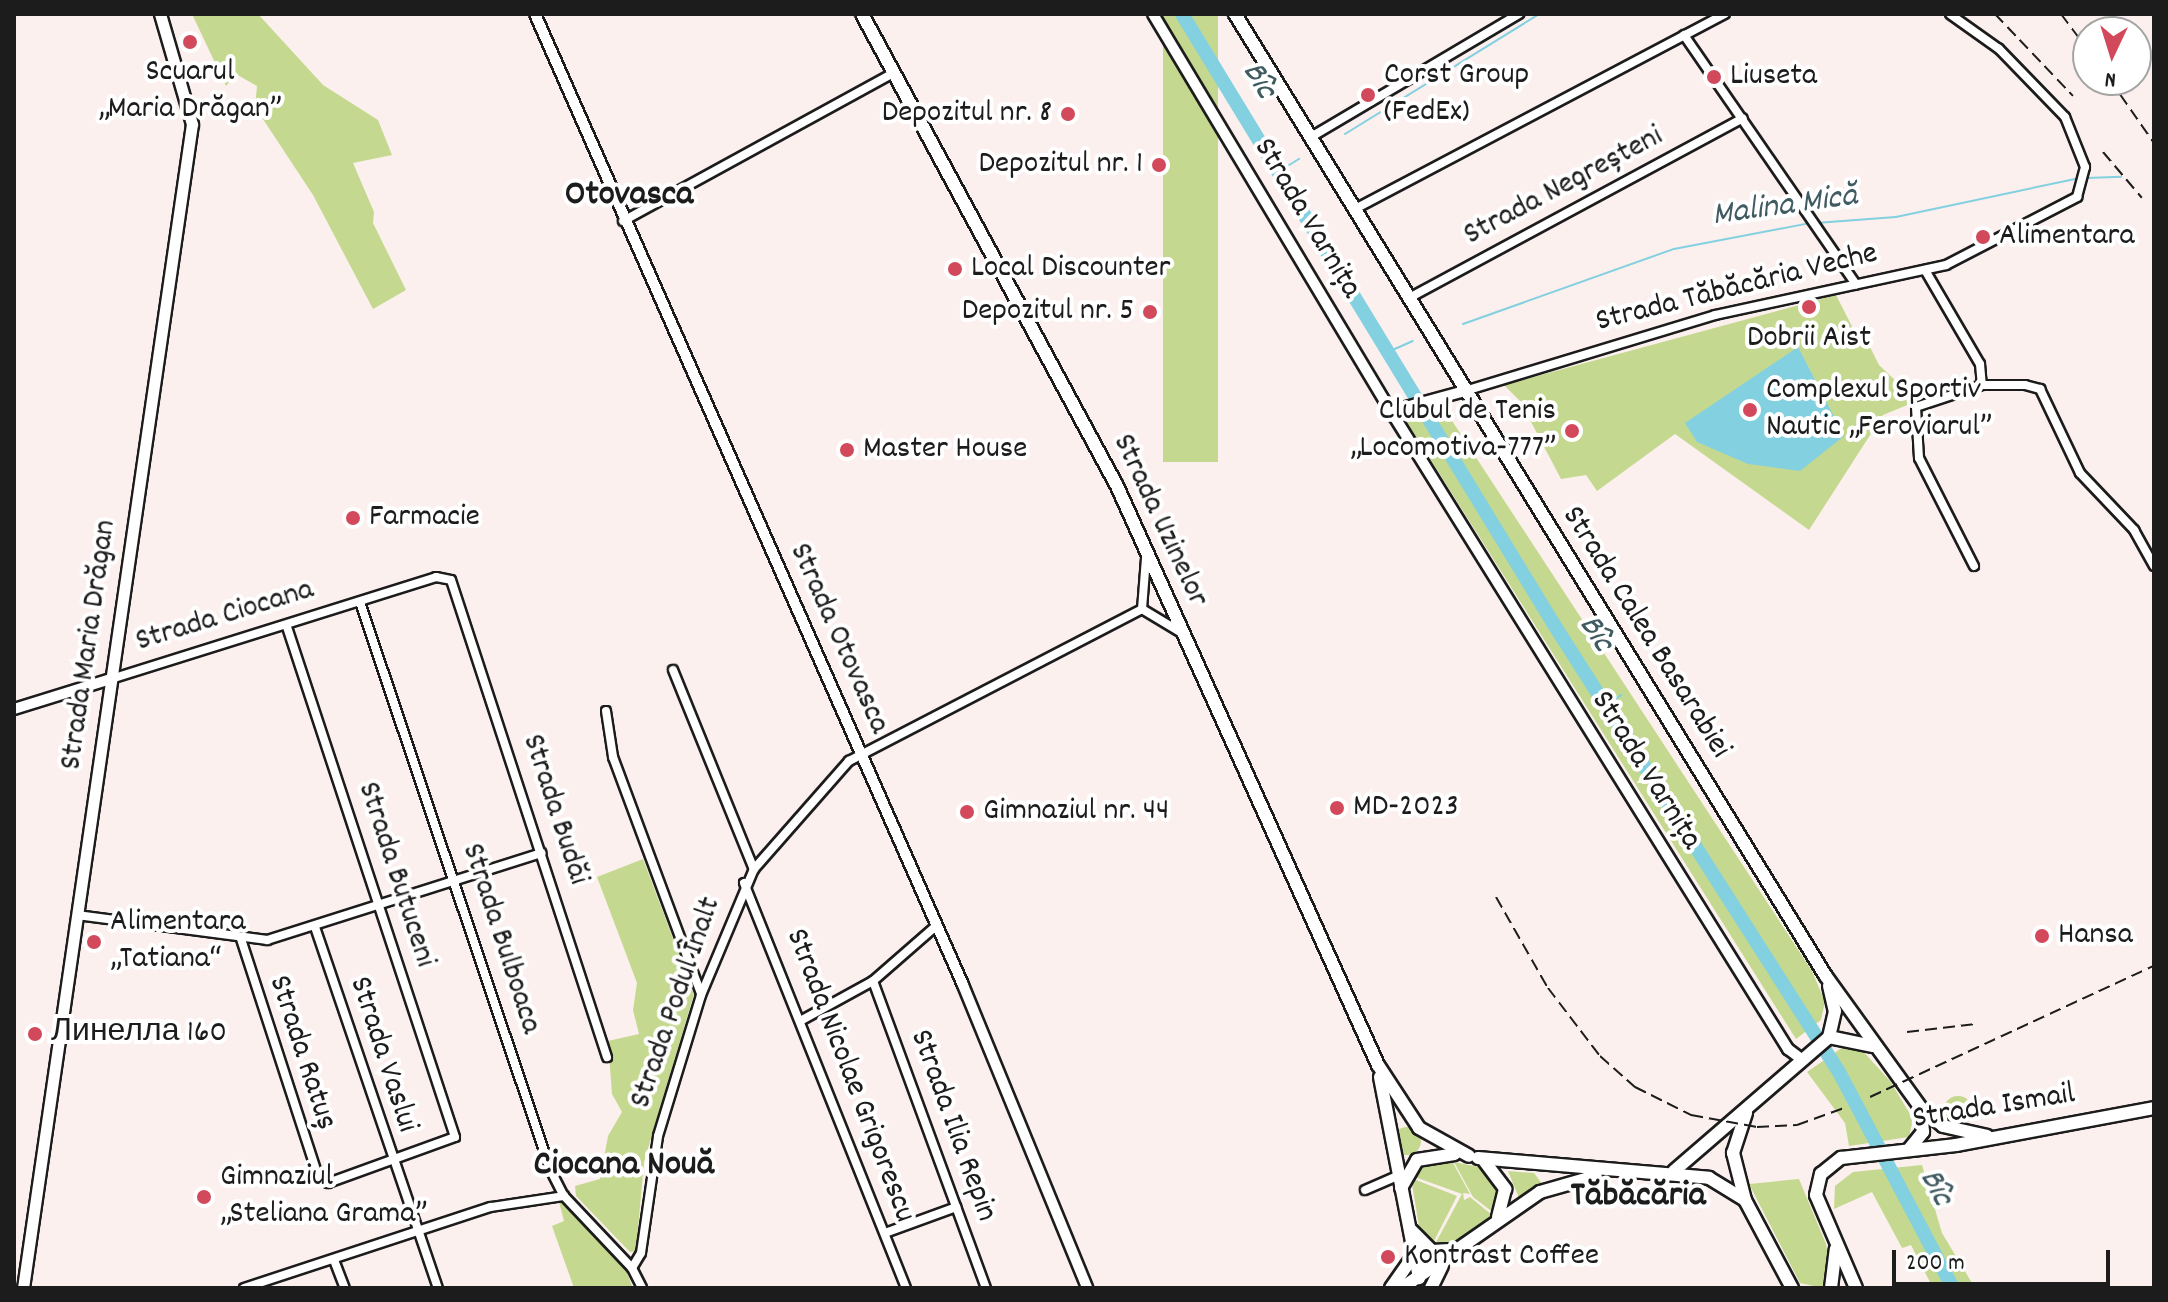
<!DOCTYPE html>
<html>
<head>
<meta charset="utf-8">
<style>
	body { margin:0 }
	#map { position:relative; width:2168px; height:1302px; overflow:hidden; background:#fbf0ed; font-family:Dekko,sans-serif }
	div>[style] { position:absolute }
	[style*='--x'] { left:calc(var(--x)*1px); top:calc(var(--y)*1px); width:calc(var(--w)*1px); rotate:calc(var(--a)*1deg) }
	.green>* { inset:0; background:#c4d98f; transform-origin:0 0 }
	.round { border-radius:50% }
	.water>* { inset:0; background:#82d0e0 }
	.stream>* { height:2px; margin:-1px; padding:0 1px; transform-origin:1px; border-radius:1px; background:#82d0e0 }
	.river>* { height:14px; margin:-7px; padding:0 7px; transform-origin:7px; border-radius:7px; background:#82d0e0 }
	.roads { filter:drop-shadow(2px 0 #1c1c1c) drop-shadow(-2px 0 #1c1c1c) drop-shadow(0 2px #1c1c1c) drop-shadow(0 -2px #1c1c1c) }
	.minor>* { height:8px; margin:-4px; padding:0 4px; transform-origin:4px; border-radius:4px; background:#fff }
	.tertiary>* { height:10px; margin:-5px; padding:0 5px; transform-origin:5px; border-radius:5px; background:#fff }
	.secondary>* { height:11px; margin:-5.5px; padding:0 5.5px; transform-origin:5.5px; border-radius:5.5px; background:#fff }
	.primary>* { height:12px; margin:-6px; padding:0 6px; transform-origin:6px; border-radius:6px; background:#fff }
	.rail>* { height:2px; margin-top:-1px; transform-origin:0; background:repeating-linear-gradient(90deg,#1c1c1c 0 12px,transparent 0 18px) }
	.dots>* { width:22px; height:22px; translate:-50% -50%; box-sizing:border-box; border:4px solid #fff; border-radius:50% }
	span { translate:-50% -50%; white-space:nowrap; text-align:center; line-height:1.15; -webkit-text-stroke:8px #fff; paint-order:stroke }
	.poi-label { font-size:32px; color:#1c1c1c }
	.left { translate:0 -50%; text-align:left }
	.right { translate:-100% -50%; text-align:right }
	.street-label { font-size:32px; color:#1c1c1c }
	.water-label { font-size:34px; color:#405b61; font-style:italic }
	.quarter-label { font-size:36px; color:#1c1c1c; font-weight:700 }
	.frame { position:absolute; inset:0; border:16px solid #1c1c1c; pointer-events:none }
	.north { position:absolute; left:2072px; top:16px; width:80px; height:80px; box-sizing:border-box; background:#fff; border:2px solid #a4a4a4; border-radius:50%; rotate:184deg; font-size:22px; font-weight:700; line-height:32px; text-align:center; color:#1c1c1c }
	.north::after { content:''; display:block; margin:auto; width:28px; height:36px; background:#d1495b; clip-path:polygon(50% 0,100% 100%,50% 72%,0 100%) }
	.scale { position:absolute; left:1892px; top:1250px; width:218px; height:36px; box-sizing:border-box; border:4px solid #1c1c1c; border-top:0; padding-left:10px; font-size:24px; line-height:28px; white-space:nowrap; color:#1c1c1c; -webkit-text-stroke:6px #fff; paint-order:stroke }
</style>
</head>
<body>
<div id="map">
	<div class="green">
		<div style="clip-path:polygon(192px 14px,258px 14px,323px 85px,378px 120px,392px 155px,353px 163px,374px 212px,373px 223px,406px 290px,373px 309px,313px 195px,255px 107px,257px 86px,236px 74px,226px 86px)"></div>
		<div style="left:1163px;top:14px;width:55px;height:448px"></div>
		<div style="clip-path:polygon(1836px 295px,1861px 344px,1867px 341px,1879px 365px,1917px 401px,1883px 415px,1809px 530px,1675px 434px,1597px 491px,1586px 475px,1561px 479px,1520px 401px,1504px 385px)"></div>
		<div style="clip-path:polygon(1443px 407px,1812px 971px,1825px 1002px,1821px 1020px,1796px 1039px,1405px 419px)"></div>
		<div style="clip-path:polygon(643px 859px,694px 994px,644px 1162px,636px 1251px,630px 1252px,576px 1196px,575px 1186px,600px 1179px,608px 1136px,622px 1112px,612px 1094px,608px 1041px,639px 1034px,633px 1010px,637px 983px,597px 877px)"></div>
		<div style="clip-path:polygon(1846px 1045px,1860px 1048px,1890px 1081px,1913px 1119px,1909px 1137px,1849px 1146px,1845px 1123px,1807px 1072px)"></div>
		<div class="round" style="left:1943px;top:1096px;width:30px;height:30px"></div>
		<div class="round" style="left:1393px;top:1127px;width:28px;height:28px"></div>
		<div style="clip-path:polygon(1439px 1159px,1452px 1161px,1470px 1194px,1463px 1193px,1464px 1200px,1470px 1197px,1492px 1215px,1452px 1245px,1434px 1246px,1462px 1194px,1412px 1176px,1418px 1166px)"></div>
		<div style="clip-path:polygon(1454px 1162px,1484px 1168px,1500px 1187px,1494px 1213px,1473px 1197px)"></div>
		<div style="clip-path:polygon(1922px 1165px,1942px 1233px,1975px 1288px,1933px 1288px,1911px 1245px,1902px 1248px,1872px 1192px,1834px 1209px,1835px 1186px,1853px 1172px)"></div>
		<div style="clip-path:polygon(1508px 1171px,1534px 1173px,1543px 1185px,1519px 1198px)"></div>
		<div style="clip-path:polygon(1411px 1178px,1457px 1196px,1433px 1243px,1419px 1226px)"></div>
		<div style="clip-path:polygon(1799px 1179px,1826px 1244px,1831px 1275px,1823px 1288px,1800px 1283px,1749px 1184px)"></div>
		<div style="clip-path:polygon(559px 1202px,568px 1204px,625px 1268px,633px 1288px,574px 1288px,552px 1226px,564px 1221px)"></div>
	</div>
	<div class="water">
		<div style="clip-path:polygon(1798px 347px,1844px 436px,1800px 471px,1748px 464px,1697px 442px,1685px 423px)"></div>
	</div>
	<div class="stream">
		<div style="--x:1345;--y:134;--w:228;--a:-31.7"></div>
		<div style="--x:1278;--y:172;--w:25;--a:-32"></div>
		<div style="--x:2087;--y:178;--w:34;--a:-2"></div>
		<div style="--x:1816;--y:223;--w:80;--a:-4.3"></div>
		<div style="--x:1896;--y:217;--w:188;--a:-12"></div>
		<div style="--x:1463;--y:324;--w:224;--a:-19.6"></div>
		<div style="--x:1674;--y:249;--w:138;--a:-10.8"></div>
		<div style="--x:1388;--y:352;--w:27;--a:-24"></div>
		<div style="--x:1606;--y:706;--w:19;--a:-36"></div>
	</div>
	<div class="river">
		<div style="--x:1182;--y:14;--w:713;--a:58.65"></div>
		<div style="--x:1553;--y:623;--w:532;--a:57.5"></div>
		<div style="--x:1839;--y:1072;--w:244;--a:62.2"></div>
	</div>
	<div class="roads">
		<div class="minor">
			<div style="--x:1684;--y:35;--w:303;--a:55.4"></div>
			<div style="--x:1311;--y:137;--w:242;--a:-30.6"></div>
			<div style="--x:1355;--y:209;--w:418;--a:-27.8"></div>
			<div style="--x:623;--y:221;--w:310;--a:-28.7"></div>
			<div style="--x:1925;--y:270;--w:109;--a:59.7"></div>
			<div style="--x:1980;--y:364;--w:21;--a:85"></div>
			<div style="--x:1409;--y:298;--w:379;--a:-28.3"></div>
			<div style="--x:1465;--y:391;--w:261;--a:-16.9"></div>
			<div style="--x:1715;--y:315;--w:236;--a:-12.2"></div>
			<div style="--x:1946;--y:265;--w:148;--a:-27.4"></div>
			<div style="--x:2077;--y:197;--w:31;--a:-75"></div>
			<div style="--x:2085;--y:167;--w:54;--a:-111.8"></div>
			<div style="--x:2065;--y:117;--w:95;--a:-134.1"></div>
			<div style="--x:1999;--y:49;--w:60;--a:-144.5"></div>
			<div style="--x:1974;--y:566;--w:121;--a:-117"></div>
			<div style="--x:1919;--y:458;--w:51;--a:-93.4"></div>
			<div style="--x:1916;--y:407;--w:70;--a:-18.4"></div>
			<div style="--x:1982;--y:385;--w:43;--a:0"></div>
			<div style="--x:2025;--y:385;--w:16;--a:15"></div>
			<div style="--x:2040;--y:389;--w:93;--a:64.5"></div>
			<div style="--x:2080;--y:473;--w:79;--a:46.5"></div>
			<div style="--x:2134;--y:530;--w:41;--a:60.9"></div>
			<div style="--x:360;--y:602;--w:598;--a:71.47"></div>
			<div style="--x:550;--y:1169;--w:30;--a:63"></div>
			<div style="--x:564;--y:1196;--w:99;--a:46.6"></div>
			<div style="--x:632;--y:1268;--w:22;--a:63"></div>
			<div style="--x:1142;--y:609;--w:51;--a:-85.5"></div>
			<div style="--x:1142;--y:609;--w:47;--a:31"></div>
			<div style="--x:673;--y:670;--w:215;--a:67.9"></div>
			<div style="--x:111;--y:679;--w:341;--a:-17.4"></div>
			<div style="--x:436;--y:577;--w:15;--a:11"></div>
			<div style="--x:451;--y:580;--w:502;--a:71.89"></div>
			<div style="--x:606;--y:711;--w:47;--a:81.3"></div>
			<div style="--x:613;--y:757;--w:253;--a:69.6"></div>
			<div style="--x:744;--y:883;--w:436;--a:68.2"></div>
			<div style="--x:77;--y:915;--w:192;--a:7.5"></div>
			<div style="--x:267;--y:940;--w:288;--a:-17.6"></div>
			<div style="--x:315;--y:927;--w:381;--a:71.2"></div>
			<div style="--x:241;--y:939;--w:252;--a:72"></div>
			<div style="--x:319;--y:1179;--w:10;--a:24"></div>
			<div style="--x:328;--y:1183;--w:135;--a:-19.9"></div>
			<div style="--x:455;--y:1137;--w:537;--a:-108.23"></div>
			<div style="--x:873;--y:981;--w:327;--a:69.8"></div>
			<div style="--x:802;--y:1020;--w:81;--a:-28.8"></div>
			<div style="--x:873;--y:981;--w:84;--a:-41.1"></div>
			<div style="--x:1365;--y:1190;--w:40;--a:-23.4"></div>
			<div style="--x:885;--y:1233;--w:76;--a:-20.1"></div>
			<div style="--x:334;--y:1260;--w:30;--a:69"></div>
			<div style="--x:632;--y:1268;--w:17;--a:-59"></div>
			<div style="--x:641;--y:1253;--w:118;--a:-81.7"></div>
			<div style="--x:658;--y:1136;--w:147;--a:-73"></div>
			<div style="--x:701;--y:995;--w:137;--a:-67.2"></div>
			<div style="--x:754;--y:869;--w:144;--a:-48.7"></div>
			<div style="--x:849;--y:761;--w:330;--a:-27.4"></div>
			<div style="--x:244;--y:1288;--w:260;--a:-18.2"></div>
			<div style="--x:491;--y:1207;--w:74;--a:-8.6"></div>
		</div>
		<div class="tertiary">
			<div style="--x:535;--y:14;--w:1061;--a:66.21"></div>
			<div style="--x:963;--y:985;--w:327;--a:67.7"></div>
			<div style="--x:1153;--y:14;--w:469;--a:59.1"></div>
			<div style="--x:1394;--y:416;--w:746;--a:58.1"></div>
			<div style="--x:1788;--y:1049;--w:15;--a:37"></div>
			<div style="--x:1391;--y:411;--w:77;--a:-15.1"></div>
			<div style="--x:14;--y:709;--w:102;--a:-17.2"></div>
		</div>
		<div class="secondary">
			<div style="--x:23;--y:1288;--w:1176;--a:-81.74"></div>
			<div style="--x:192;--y:124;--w:115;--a:-106.2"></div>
		</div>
		<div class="primary">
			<div style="--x:862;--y:14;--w:536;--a:61.62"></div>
			<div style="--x:1117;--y:486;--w:635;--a:65.74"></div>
			<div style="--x:1378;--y:1065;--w:75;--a:56.9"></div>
			<div style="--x:1419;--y:1128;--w:57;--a:29.2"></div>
			<div style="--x:1235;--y:14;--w:1128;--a:58.45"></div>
			<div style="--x:1825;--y:975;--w:164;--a:54.2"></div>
			<div style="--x:1921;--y:1108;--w:28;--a:39"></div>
			<div style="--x:1943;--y:1126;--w:45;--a:12.8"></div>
			<div style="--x:1829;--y:986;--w:26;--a:77"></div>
			<div style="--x:1835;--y:1011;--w:27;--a:103"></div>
			<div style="--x:1380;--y:1077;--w:205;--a:79"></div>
			<div style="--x:1910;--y:1148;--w:21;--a:-51"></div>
			<div style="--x:1923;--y:1132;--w:24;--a:-95"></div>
			<div style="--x:1478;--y:1158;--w:232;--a:4.9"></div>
			<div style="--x:1709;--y:1178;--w:42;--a:31.4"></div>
			<div style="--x:1745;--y:1200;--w:100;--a:61.9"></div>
			<div style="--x:1485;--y:1162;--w:34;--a:53"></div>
			<div style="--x:1505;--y:1189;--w:29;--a:104"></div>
			<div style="--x:1674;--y:1171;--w:205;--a:-40.8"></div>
			<div style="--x:1829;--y:1037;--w:45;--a:11.6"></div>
			<div style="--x:1401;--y:1188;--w:32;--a:-60"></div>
			<div style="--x:1417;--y:1160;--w:38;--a:-9"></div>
			<div style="--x:1745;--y:1200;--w:49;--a:-104.3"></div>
			<div style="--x:1733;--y:1153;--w:42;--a:-72"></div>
			<div style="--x:1411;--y:1230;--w:30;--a:45"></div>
			<div style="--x:1432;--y:1251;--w:22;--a:-3"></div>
			<div style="--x:1391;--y:1288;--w:37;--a:-55"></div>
			<div style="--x:1402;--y:1288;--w:168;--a:-34.8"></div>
			<div style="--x:1540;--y:1192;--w:58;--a:-15.9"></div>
			<div style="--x:1431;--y:1288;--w:25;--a:-64"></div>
			<div style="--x:1831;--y:1288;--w:39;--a:-83"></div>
			<div style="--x:1856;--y:1288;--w:101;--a:-113.3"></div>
			<div style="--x:1816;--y:1195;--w:22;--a:-77"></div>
			<div style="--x:1821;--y:1174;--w:26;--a:-39"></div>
			<div style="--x:1841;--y:1158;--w:116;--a:-6.4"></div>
			<div style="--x:1956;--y:1145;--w:201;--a:-10.6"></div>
		</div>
	</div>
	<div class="rail">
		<div style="--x:1995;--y:14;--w:113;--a:46.4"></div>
		<div style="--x:2061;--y:14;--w:45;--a:53.1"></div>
		<div style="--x:2110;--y:80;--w:77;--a:55.1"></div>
		<div style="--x:2103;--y:152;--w:60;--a:49.7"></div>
		<div style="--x:1496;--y:897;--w:105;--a:60.3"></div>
		<div style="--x:1548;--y:988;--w:86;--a:52.6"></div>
		<div style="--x:1600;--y:1056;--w:47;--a:41.5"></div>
		<div style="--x:1635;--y:1087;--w:63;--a:26.6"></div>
		<div style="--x:1691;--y:1115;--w:67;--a:10.3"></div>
		<div style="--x:1757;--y:1127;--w:40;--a:-2.9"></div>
		<div style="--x:1797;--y:1125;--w:50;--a:-19.9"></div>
		<div style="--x:1907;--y:1032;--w:69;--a:-6.6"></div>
		<div style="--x:1870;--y:1097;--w:313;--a:-24.8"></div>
	</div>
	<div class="dots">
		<div style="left:190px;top:42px;background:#d1495b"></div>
		<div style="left:1714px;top:77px;background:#d1495b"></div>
		<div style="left:1368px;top:95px;background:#d1495b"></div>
		<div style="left:1068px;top:114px;background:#d1495b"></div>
		<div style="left:1159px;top:165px;background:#d1495b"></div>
		<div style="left:1983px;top:237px;background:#d1495b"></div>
		<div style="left:955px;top:269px;background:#d1495b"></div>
		<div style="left:1809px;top:307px;background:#d1495b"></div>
		<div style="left:1150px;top:312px;background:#d1495b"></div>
		<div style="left:1750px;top:410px;background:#d1495b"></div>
		<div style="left:1572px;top:431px;background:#d1495b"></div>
		<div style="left:847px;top:450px;background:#d1495b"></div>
		<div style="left:353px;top:518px;background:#d1495b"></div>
		<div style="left:1337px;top:808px;background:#d1495b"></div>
		<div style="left:967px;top:812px;background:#d1495b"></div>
		<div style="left:2042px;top:936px;background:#d1495b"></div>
		<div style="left:94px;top:942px;background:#d1495b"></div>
		<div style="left:35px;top:1034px;background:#d1495b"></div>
		<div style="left:204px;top:1197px;background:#d1495b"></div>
		<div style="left:1388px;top:1257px;background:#d1495b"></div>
	</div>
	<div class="poi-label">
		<span style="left:190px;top:92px">Scuarul<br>„Maria Drăgan”</span>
		<span class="left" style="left:1384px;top:95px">Corst Group<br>(FedEx)</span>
		<span class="left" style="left:1730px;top:77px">Liuseta</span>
		<span class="right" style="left:1052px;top:114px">Depozitul nr. 8</span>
		<span class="right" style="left:1143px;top:165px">Depozitul nr. 1</span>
		<span class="left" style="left:1999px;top:237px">Alimentara</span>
		<span class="left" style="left:971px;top:269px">Local Discounter</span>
		<span class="right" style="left:1134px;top:312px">Depozitul nr. 5</span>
		<span style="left:1809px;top:339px">Dobrii Aist</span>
		<span class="left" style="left:1766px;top:410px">Complexul Sportiv<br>Nautic „Feroviarul”</span>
		<span class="right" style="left:1556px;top:431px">Clubul de Tenis<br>„Locomotiva-777”</span>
		<span class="left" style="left:863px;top:450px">Master House</span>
		<span class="left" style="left:369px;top:518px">Farmacie</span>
		<span class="left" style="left:1353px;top:808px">MD-2023</span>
		<span class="left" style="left:983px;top:812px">Gimnaziul nr. 44</span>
		<span class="left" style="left:110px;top:942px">Alimentara<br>„Tatiana“</span>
		<span class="left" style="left:2058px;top:936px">Hansa</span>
		<span class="left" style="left:51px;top:1034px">Линелла 160</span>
		<span class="left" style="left:220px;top:1197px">Gimnaziul<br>„Steliana Grama”</span>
		<span class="left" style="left:1404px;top:1257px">Kontrast Coffee</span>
	</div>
	<div class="street-label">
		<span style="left:1564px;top:187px;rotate:-28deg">Strada Negreșteni</span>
		<span style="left:1306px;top:219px;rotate:59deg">Strada Varnița</span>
		<span style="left:1737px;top:289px;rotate:-14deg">Strada Tăbăcăria Veche</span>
		<span style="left:1159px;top:521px;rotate:65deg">Strada Uzinelor</span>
		<span style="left:225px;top:617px;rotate:-17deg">Strada Ciocana</span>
		<span style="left:1645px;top:633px;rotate:58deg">Strada Calea Basarabiei</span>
		<span style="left:838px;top:639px;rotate:66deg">Strada Otovasca</span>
		<span style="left:90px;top:645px;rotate:-82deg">Strada Maria Drăgan</span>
		<span style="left:1645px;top:771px;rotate:58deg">Strada Varnița</span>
		<span style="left:554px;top:810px;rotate:72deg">Strada Budăi</span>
		<span style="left:395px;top:875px;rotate:72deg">Strada Butuceni</span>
		<span style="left:500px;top:939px;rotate:72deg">Strada Bulboaca</span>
		<span style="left:677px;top:1003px;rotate:-71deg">Strada Podul Înalt</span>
		<span style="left:301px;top:1053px;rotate:72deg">Strada Ratuș</span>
		<span style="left:382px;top:1055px;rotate:72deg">Strada Vaslui</span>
		<span style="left:849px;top:1076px;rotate:69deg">Strada Nicolae Grigorescu</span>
		<span style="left:1994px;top:1108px;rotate:-9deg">Strada Ismail</span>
		<span style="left:952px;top:1126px;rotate:70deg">Strada Ilia Repin</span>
	</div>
	<div class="water-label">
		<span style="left:1258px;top:81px;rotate:59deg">Bîc</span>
		<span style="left:1785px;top:207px;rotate:-8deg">Malina Mică</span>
		<span style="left:1595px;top:634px;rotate:57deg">Bîc</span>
		<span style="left:1935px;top:1188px;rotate:62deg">Bîc</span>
	</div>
	<div class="quarter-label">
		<span style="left:629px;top:197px">Otovasca</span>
		<span style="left:624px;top:1167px">Ciocana Nouă</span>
		<span style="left:1638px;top:1198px">Tăbăcăria</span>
	</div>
	<div class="frame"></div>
	<div class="north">N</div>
	<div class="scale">200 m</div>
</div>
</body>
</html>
